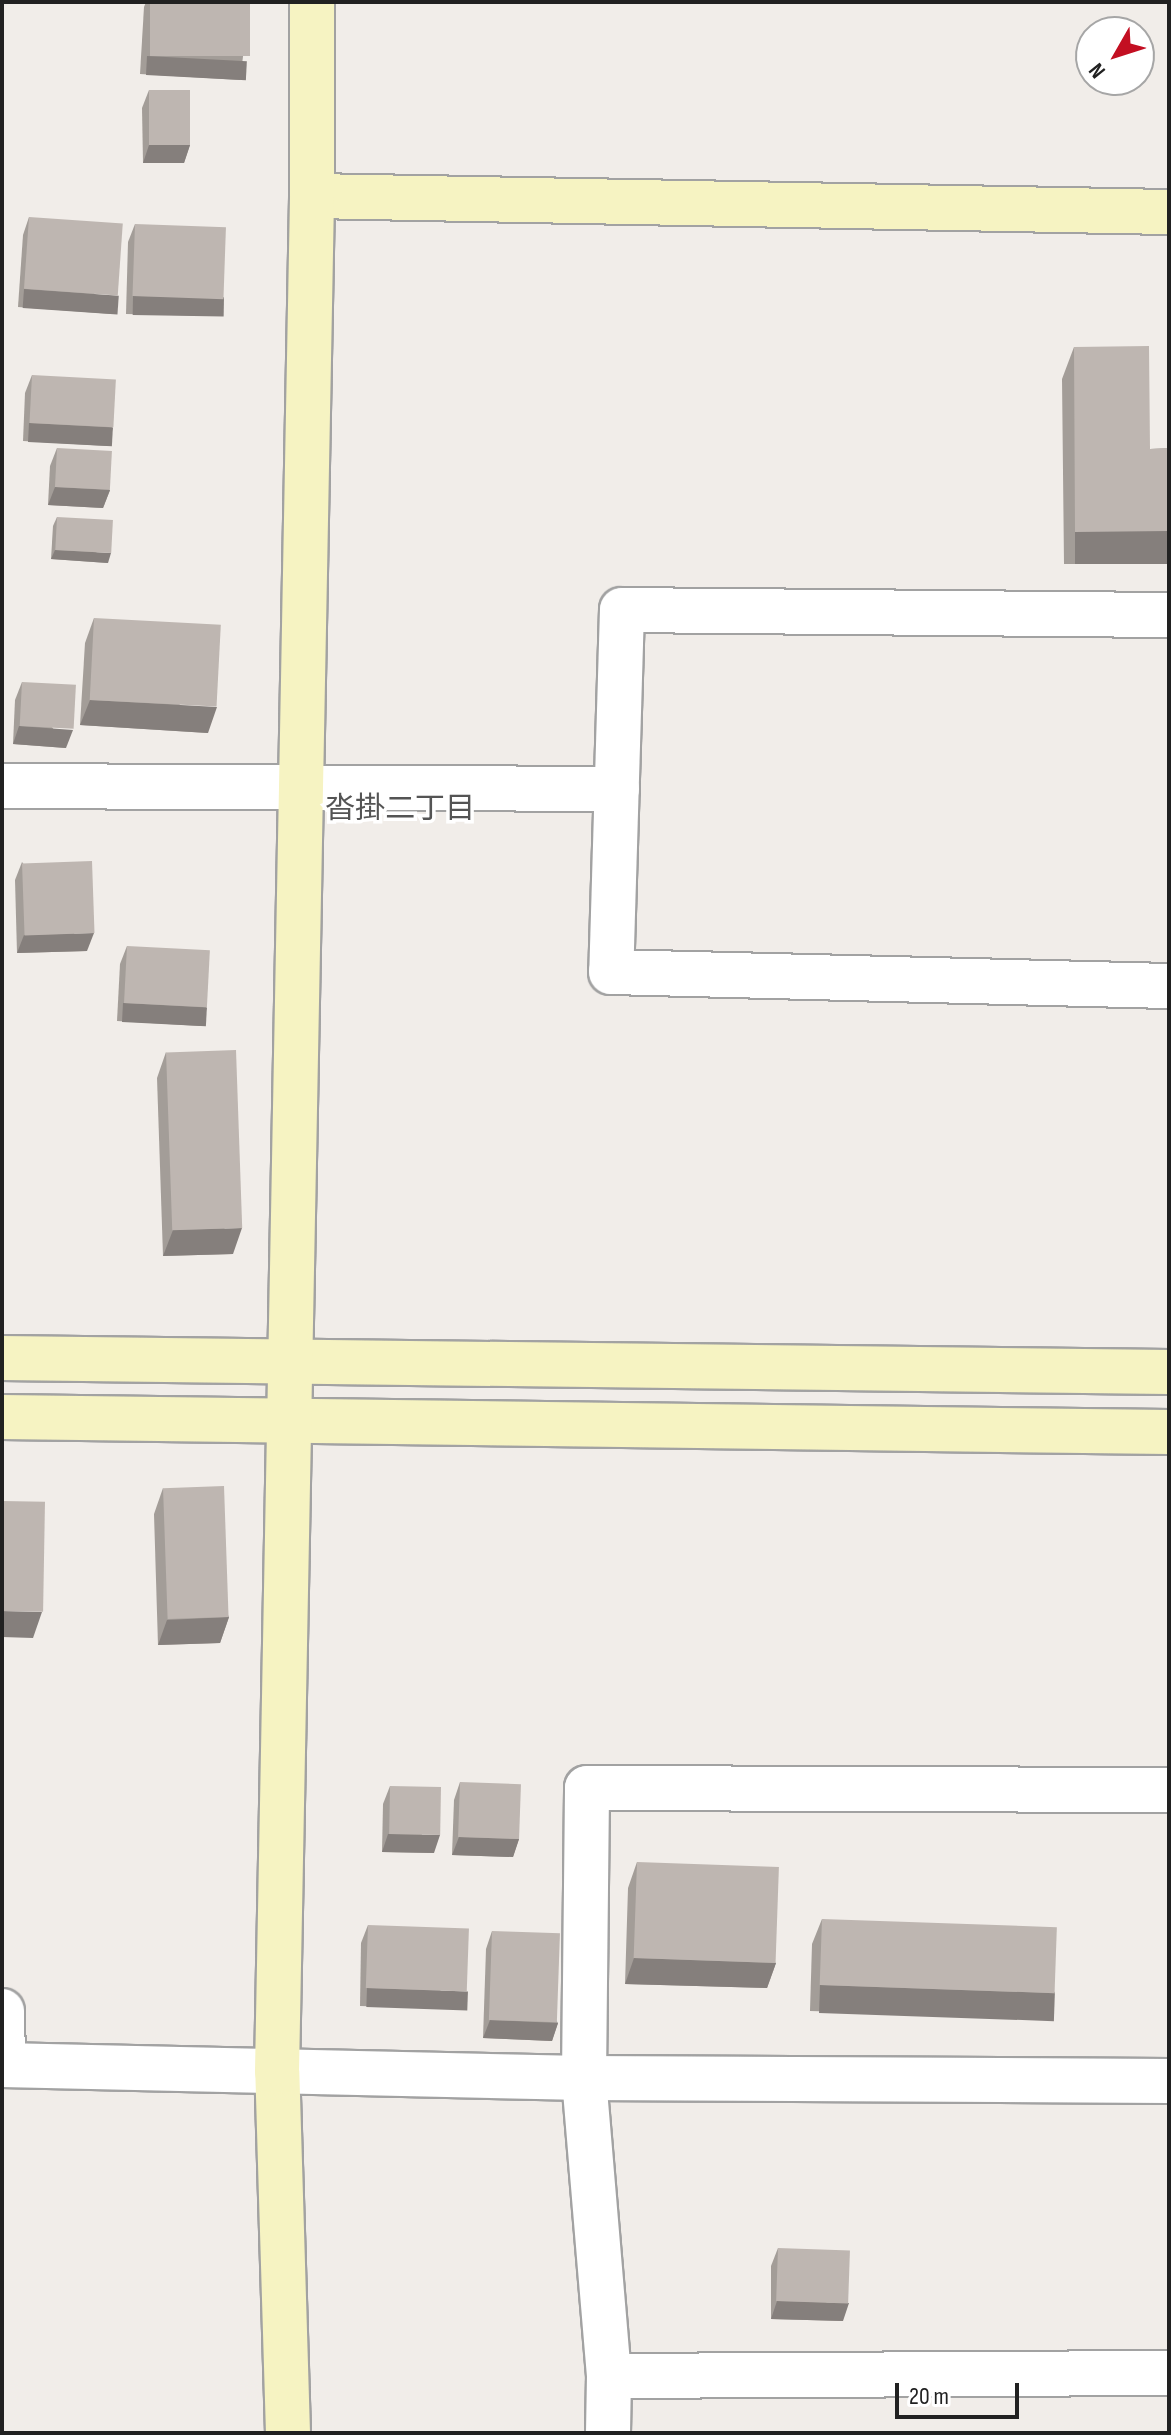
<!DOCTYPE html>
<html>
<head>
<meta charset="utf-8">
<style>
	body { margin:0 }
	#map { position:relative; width:1171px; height:2435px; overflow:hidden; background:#f1ede9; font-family:"Sofia Sans Condensed","Noto Sans JP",sans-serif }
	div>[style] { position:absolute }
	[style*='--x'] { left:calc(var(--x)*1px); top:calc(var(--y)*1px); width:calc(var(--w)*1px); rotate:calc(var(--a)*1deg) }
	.roads { filter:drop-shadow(2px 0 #a2a2a2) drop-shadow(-2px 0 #a2a2a2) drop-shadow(0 2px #a2a2a2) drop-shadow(0 -2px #a2a2a2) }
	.street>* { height:44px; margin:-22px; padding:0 22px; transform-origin:22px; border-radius:22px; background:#fff }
	.secondary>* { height:44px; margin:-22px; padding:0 22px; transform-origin:22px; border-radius:22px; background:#f6f3c2 }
	.wall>* { inset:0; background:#a39d98 }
	.shaded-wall>* { inset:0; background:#857f7c; transform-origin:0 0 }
	.building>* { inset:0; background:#beb6b1; transform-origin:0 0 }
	span { translate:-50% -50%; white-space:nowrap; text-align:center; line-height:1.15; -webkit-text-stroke:7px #fff; paint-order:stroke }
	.neighbourhood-label { font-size:30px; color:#545454 }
	.frame { position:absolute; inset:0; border:4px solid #212121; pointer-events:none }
	.north { position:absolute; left:1075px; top:16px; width:80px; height:80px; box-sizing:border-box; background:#fff; border:2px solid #a6a6a6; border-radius:50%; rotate:231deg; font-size:22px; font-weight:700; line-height:32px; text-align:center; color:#212121 }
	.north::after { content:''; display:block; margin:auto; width:28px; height:36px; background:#c30f22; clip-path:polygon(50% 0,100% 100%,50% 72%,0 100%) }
	.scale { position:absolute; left:895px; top:2383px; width:124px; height:36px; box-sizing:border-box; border:4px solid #212121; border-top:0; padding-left:10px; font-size:24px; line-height:28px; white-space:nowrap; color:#212121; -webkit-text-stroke:6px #fff; paint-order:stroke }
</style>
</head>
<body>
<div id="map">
	<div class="roads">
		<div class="street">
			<div style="--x:1169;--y:615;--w:547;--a:-179.48"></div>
			<div style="--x:622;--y:610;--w:362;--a:91.7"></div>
			<div style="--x:611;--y:972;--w:558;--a:1.44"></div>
			<div style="--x:2;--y:786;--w:615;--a:0.28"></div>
			<div style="--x:2;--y:2011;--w:54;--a:88.9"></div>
			<div style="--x:2;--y:2065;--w:582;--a:1.28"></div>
			<div style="--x:584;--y:2078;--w:585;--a:0.29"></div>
			<div style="--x:609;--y:2376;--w:560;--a:-0.31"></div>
			<div style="--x:608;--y:2433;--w:57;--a:-89"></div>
			<div style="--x:609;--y:2376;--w:299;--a:-94.8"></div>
			<div style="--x:584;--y:2078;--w:290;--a:-89.4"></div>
			<div style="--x:587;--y:1788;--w:582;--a:0.2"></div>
		</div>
		<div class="secondary">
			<div style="--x:312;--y:196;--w:857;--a:1.07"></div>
			<div style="--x:2;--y:1358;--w:1167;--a:0.69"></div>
			<div style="--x:2;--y:1417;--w:1167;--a:0.74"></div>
			<div style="--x:288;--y:2433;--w:361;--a:-91.7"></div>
			<div style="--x:277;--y:2072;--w:1876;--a:-88.93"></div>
			<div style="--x:312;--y:196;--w:194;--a:-90"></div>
		</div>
	</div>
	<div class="wall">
		<div style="clip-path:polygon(146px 2px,250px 2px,240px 80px,140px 74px,144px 7px)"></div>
		<div style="clip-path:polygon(149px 90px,190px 145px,184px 163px,143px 163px,142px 108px)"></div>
		<div style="clip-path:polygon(29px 217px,112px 314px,18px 307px,23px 235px)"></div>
		<div style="clip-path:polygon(135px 224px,224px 298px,217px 316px,126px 314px,128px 242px)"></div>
		<div style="clip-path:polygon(1074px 347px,1150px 449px,1169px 448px,1169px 564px,1064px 564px,1062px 379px)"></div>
		<div style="clip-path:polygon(32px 375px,113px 428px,107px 446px,23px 441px,25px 393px)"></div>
		<div style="clip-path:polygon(57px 448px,110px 490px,103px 508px,48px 505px,50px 466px)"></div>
		<div style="clip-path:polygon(57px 517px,108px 563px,51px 559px,53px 526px)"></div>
		<div style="clip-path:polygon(94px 618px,208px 733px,80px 725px,85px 643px)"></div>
		<div style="clip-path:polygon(22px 682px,66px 748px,13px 744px,15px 700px)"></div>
		<div style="clip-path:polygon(22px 862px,87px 951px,17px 953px,15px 880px)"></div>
		<div style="clip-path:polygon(127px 946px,207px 1008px,200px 1026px,117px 1021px,120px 964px)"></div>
		<div style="clip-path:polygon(166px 1052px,233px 1254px,163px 1256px,157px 1078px)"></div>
		<div style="clip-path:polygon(163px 1488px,229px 1617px,220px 1643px,158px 1645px,154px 1514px)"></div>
		<div style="clip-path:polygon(460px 1782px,519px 1839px,513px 1857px,452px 1855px,454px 1800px)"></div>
		<div style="clip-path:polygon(390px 1786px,434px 1853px,382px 1852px,383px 1804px)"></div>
		<div style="clip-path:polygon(637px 1862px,776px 1963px,767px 1988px,625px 1984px,628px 1888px)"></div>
		<div style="clip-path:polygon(822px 1919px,1055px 1992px,1046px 2018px,810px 2011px,812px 1944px)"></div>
		<div style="clip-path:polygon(368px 1925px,461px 2009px,360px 2006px,361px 1943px)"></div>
		<div style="clip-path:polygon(492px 1931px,558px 2023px,552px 2041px,483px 2038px,486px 1949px)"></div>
		<div style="clip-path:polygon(778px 2248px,843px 2321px,771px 2319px,771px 2266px)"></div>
	</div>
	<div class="shaded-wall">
		<div style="left:147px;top:56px;width:100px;height:19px;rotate:3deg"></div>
		<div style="clip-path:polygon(149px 145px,190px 145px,184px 163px,143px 163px)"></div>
		<div style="left:24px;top:289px;width:95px;height:19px;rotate:4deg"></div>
		<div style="left:133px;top:296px;width:91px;height:19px;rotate:1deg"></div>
		<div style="left:29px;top:423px;width:84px;height:19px;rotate:3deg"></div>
		<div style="clip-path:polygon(55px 487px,110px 490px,103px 508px,48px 505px)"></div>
		<div style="left:1169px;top:531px;width:33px;height:94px;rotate:90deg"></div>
		<div style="clip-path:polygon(55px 550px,111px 553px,108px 563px,51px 559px)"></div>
		<div style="clip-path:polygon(90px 700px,217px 707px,208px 733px,80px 725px)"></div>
		<div style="clip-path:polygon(19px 726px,73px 730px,66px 748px,13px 744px)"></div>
		<div style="clip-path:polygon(94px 933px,87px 951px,17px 953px,24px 935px)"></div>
		<div style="left:123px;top:1003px;width:84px;height:19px;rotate:3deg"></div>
		<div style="clip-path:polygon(242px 1228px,233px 1254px,163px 1256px,173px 1230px)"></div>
		<div style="clip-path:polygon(2px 1611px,42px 1612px,33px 1638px,2px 1637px)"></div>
		<div style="clip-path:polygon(229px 1617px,220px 1643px,158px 1645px,167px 1620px)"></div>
		<div style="clip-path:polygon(388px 1834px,440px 1835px,434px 1853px,382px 1852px)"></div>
		<div style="clip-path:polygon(459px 1837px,519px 1839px,513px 1857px,452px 1855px)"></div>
		<div style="clip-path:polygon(634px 1958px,776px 1963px,767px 1988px,625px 1984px)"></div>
		<div style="left:820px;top:1985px;width:235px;height:28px;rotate:2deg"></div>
		<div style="left:367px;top:1988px;width:101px;height:19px;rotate:2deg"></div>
		<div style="clip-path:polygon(490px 2020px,558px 2023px,552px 2041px,483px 2038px)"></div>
		<div style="clip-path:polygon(777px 2301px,849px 2303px,843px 2321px,771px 2319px)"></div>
	</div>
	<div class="building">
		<div style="left:150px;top:2px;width:100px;height:54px"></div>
		<div style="left:149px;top:90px;width:41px;height:55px"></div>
		<div style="left:29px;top:217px;width:94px;height:72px;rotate:4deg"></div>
		<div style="left:135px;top:224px;width:91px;height:72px;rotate:2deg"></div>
		<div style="clip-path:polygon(1149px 346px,1150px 449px,1169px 448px,1169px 531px,1075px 532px,1074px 347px)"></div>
		<div style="left:32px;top:375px;width:84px;height:48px;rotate:3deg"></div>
		<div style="left:57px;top:448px;width:55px;height:39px;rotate:3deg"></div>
		<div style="left:57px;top:517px;width:56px;height:33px;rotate:3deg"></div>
		<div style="left:94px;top:618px;width:127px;height:82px;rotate:3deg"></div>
		<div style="left:22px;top:682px;width:54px;height:44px;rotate:3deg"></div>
		<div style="left:92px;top:861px;width:72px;height:70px;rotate:88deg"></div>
		<div style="left:127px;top:946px;width:83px;height:57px;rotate:3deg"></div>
		<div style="left:236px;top:1050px;width:178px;height:70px;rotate:88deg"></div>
		<div style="left:224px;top:1486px;width:131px;height:61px;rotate:88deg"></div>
		<div style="left:2px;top:1501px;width:43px;height:110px;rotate:1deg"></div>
		<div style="left:460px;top:1782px;width:61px;height:55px;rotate:2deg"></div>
		<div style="left:390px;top:1786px;width:51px;height:48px;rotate:1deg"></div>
		<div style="left:637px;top:1862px;width:142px;height:96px;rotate:2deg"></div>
		<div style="left:822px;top:1919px;width:235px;height:66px;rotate:2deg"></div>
		<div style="left:368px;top:1925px;width:101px;height:63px;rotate:2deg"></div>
		<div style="left:492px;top:1931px;width:68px;height:89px;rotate:2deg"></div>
		<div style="left:778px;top:2248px;width:72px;height:53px;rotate:2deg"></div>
	</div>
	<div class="neighbourhood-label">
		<span style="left:400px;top:809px">沓掛二丁目</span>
	</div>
	<div class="frame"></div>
	<div class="north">N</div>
	<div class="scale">20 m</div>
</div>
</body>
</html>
